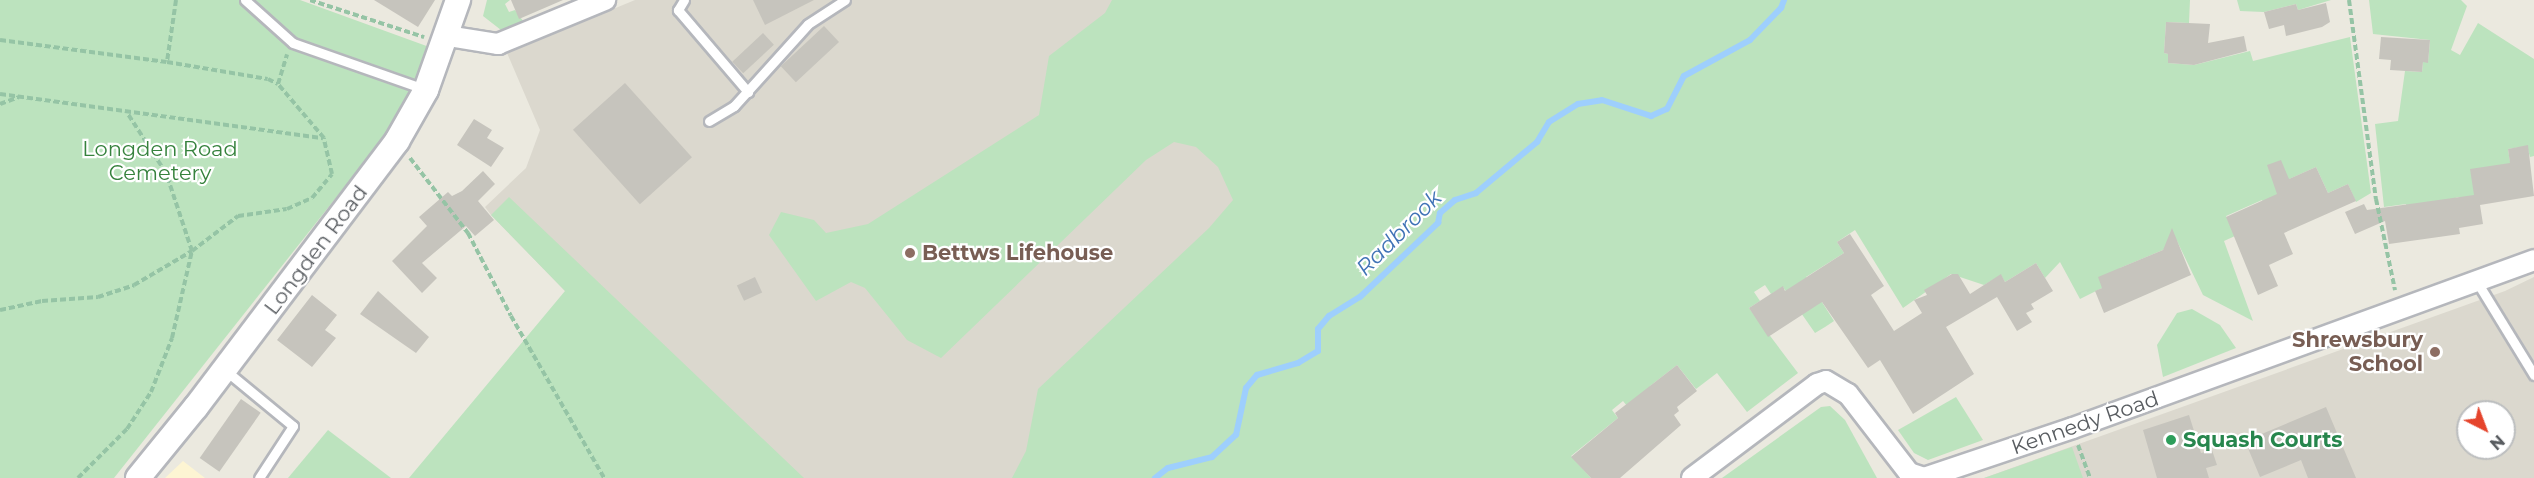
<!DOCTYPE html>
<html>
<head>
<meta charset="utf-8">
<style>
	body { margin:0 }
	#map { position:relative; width:2534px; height:478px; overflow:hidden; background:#ebe9df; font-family:Montserrat,sans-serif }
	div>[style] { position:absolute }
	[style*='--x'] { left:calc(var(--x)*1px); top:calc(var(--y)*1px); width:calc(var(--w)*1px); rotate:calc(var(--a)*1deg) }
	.commercial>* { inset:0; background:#fdf5d3 }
	.education>* { inset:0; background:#dbd8ce }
	.green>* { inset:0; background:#bce3be }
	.stream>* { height:6px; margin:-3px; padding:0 3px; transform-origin:3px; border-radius:3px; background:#9ecffd }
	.building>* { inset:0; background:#c6c4bd; transform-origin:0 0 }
	.path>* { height:4px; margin-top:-2px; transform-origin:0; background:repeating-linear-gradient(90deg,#95c4a5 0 6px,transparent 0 9px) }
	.roads { filter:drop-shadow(2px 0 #b5b7bc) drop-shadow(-2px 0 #b5b7bc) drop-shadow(0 2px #b5b7bc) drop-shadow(0 -2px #b5b7bc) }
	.service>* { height:9px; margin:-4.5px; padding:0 4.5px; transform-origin:4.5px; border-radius:4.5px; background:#fff }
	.minor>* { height:20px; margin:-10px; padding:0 10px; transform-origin:10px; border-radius:10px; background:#fff }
	.tertiary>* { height:24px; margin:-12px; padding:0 12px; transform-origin:12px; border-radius:12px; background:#fff }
	.dots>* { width:16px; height:16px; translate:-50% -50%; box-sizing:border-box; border:3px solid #fff; border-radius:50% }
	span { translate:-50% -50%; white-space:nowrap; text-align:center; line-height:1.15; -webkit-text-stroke:4.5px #fff; paint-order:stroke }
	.park-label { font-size:21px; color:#36823d }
	.street-label { font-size:21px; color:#585c60 }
	.education-label { font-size:21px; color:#785e54; font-weight:700 }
	.left { translate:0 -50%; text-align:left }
	.right { translate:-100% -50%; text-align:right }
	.leisure-label { font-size:21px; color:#27864d; font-weight:700 }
	.water-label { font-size:22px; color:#4073b6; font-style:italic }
	.north { position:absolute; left:2456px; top:400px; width:60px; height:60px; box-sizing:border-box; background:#fff; border:2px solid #bcbebf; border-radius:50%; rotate:138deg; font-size:16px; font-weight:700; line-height:24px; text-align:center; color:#585c60 }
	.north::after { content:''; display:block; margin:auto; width:21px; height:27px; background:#e5442c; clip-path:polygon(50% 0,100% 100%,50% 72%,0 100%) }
</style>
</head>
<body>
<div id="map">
	<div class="commercial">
		<div style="clip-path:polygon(183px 461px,205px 478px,165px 478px)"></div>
	</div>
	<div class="education">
		<div style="clip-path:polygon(635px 0,1429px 0,1079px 478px,747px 478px,491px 215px,485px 207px,526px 168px,540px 130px,507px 53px)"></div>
		<div style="clip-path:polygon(evenodd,2534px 277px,2534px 478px,1984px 478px,2505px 291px,2534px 277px,2468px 412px,2504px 412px,2504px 448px,2468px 448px,2468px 412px)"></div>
	</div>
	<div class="green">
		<div style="clip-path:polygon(0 0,300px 0,432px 48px,388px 132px,114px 478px,0 478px)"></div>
		<div style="clip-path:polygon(487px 0,510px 0,505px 4px,509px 12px,515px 10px,526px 25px,513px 32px,501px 30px,483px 16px)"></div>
		<div style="clip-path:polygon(1112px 0,2190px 0,2189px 23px,2166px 22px,2164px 53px,2168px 54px,2168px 63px,2194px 65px,2250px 51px,2253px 61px,2350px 37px,2371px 193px,2356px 202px,2348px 184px,2328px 193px,2316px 167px,2287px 180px,2271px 218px,2262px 200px,2226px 216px,2235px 236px,2224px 241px,2253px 321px,2203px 295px,2177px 241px,2172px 240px,2163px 250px,2120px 268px,2126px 283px,2108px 285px,2080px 299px,2060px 262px,2045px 278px,2036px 263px,2005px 282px,2001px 275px,1984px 285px,1951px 274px,1903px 308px,1855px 230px,1837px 242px,1844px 253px,1806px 277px,1834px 321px,1825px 327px,1815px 333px,1783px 287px,1771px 294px,1765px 285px,1754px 292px,1760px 301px,1749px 308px,1798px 373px,1747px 412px,1717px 373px,1696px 389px,1677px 365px,1650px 386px,1642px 424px,1623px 401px,1612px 410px,1618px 418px,1571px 456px,1591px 478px,1012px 478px,1026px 451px,1038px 389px,1209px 228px,1233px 200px,1218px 167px,1196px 147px,1174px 142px,1146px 160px,941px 358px,907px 340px,865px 288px,851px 282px,816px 301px,769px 235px,781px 212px,814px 220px,826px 233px,868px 224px,1039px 115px,1049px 56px,1105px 13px)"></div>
		<div style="clip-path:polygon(2237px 0,2331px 0,2298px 10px,2296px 4px,2264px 12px,2240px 11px)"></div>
		<div style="clip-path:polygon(2369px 0,2461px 0,2467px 6px,2451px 50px,2460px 55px,2478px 23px,2534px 59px,2534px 156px,2530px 157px,2527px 146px,2508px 149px,2511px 168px,2475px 200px,2458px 197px,2408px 215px,2406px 204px,2384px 207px,2375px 124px,2398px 121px,2405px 71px,2422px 72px,2423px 62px,2428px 62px,2430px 40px,2373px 34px)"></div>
		<div style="clip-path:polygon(509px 197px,804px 478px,409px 478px,565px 291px,491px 215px)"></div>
		<div style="clip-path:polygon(2192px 309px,2220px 325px,2236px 348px,2163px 377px,2157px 345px,2177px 313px)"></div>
		<div style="clip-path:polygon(1956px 397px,1983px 440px,1928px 460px,1914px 453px,1898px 430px)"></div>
		<div style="clip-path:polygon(1830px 406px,1845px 420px,1877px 478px,1722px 478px,1821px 407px)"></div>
		<div style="clip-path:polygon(328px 430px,391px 478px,288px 478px)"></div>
		<div style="clip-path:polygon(2072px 447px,2083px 478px,1984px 478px)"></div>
	</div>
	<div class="stream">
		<div style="--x:1155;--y:478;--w:16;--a:-38"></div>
		<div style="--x:1168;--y:468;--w:45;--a:-14"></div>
		<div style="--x:1212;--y:457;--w:33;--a:-43"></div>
		<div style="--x:1236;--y:435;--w:48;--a:-78"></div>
		<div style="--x:1246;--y:388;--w:17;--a:-50"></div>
		<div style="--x:1257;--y:375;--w:43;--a:-16.3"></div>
		<div style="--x:1298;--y:363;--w:23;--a:-31"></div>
		<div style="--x:1318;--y:351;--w:22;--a:-90"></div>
		<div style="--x:1318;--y:329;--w:17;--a:-50"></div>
		<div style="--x:1329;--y:316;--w:36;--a:-32"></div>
		<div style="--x:1360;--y:297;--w:108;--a:-43.5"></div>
		<div style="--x:1438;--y:223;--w:10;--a:-79"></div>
		<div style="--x:1440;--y:213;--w:20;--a:-41"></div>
		<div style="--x:1455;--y:200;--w:22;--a:-18"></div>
		<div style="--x:1476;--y:193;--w:80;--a:-39.9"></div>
		<div style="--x:1537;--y:142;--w:23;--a:-59"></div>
		<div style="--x:1549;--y:122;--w:34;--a:-32"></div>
		<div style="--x:1578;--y:104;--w:24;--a:-9"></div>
		<div style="--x:1602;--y:100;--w:52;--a:18.1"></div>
		<div style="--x:1651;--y:116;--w:17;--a:-24"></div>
		<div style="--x:1667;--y:109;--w:37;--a:-63"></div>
		<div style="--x:1684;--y:76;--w:75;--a:-28.6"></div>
		<div style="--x:1750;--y:40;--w:45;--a:-45.9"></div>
		<div style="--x:1781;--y:8;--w:9;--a:-69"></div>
	</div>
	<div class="building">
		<div style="clip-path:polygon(374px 0,435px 0,418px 27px)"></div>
		<div style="clip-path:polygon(511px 0,563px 0,519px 19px)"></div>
		<div style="clip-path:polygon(753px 0,814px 0,765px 25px)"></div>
		<div style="clip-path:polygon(2326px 3px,2330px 22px,2322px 27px,2286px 36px,2284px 25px,2269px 29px,2264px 12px,2296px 4px,2298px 10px)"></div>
		<div style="clip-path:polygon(2166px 22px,2210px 24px,2208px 43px,2244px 36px,2247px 51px,2194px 65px,2168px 63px,2168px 54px,2164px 53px)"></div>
		<div style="left:824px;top:26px;width:22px;height:59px;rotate:47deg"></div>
		<div style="left:763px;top:33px;width:16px;height:42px;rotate:47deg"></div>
		<div style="clip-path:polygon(2381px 37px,2430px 40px,2428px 63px,2423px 62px,2422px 72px,2390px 70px,2391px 60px,2379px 59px)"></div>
		<div style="left:625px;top:83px;width:100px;height:70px;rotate:48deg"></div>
		<div style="clip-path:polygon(474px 119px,492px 130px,487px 138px,504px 148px,491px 167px,457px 145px)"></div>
		<div style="clip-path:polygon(2528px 145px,2534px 196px,2480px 205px,2483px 224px,2459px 228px,2460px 234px,2389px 244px,2385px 221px,2355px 234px,2345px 212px,2364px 204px,2367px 210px,2474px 195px,2470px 169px,2510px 163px,2508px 149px)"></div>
		<div style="clip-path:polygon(2281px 160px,2289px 179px,2316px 167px,2328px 193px,2348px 184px,2356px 201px,2284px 233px,2293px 254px,2269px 265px,2278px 286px,2258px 295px,2226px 217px,2277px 194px,2267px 165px)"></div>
		<div style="clip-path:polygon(483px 171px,495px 184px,478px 201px,494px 220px,475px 236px,466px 226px,422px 263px,437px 278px,422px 293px,392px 261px,427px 226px,419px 217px,448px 192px,452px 196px,462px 191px)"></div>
		<div style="clip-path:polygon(2172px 228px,2191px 275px,2104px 313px,2095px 291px,2102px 288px,2098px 277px,2163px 250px)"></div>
		<div style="clip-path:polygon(1850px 234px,1884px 286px,1871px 295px,1894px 331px,1922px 313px,1914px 300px,1927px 295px,1924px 290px,1952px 274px,1958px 274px,1970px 294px,2001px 274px,2005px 282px,2036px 263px,2053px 291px,2031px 304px,2034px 309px,2026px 313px,2032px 322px,2017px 331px,1997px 297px,1946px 327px,1974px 374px,1913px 414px,1880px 360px,1868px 368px,1822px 302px,1768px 337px,1749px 308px,1783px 286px,1785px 291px,1844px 253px,1837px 242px)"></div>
		<div style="left:755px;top:277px;width:17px;height:20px;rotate:65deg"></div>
		<div style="clip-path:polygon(378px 291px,429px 337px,416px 353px,360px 314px)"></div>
		<div style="clip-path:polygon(312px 295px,337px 315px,325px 330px,336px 338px,312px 367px,277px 340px)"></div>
		<div style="clip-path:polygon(1677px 365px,1697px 391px,1677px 407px,1679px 411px,1674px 415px,1681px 425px,1620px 478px,1591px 478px,1571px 457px,1618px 418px,1615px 413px)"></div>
		<div style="left:241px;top:399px;width:24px;height:72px;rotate:35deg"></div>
		<div style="clip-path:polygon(2326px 407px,2356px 478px,2308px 478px,2301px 460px,2260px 477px,2245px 441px)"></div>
		<div style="clip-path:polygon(2189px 415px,2201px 453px,2212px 450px,2217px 465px,2206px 468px,2209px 478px,2157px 478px,2143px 430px)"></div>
	</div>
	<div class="path">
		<div style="--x:176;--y:0;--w:63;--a:98.3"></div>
		<div style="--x:167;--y:62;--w:102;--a:9.6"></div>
		<div style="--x:268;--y:79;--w:11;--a:27"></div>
		<div style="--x:278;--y:84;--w:31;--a:-73"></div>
		<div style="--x:310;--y:0;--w:120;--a:18"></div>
		<div style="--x:2349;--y:0;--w:201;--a:82.3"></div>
		<div style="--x:2376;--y:199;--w:93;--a:78.2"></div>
		<div style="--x:0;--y:40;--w:168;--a:7.5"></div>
		<div style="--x:0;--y:94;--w:326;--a:7.8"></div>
		<div style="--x:0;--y:104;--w:20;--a:-20"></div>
		<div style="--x:410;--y:158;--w:95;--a:52.3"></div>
		<div style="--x:468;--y:233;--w:93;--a:62.6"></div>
		<div style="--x:511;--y:316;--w:187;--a:60.1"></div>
		<div style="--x:0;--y:310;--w:43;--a:-12.1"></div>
		<div style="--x:42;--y:301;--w:56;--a:-4.1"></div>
		<div style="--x:98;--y:297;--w:38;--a:-18"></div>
		<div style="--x:134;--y:285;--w:67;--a:-30.4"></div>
		<div style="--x:192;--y:251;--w:58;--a:-37.3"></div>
		<div style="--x:238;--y:216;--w:49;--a:-8.1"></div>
		<div style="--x:287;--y:209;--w:27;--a:-24"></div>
		<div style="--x:312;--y:198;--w:31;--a:-50"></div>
		<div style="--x:332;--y:174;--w:37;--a:-103"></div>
		<div style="--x:324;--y:138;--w:71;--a:-130.4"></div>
		<div style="--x:2078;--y:445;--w:35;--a:70"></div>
		<div style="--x:78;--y:478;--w:69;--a:-45"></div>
		<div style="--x:127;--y:429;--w:44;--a:-57"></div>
		<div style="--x:151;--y:392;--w:58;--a:-68.7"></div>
		<div style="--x:172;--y:338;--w:89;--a:-77.1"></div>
		<div style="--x:192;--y:251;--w:82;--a:-108.4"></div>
		<div style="--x:166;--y:173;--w:74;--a:-122.8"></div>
	</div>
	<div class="roads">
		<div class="service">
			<div style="--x:245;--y:0;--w:64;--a:41.9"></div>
			<div style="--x:293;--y:43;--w:139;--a:19.3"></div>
			<div style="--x:684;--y:0;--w:12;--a:121"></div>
			<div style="--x:678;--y:10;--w:108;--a:49.5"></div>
			<div style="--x:709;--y:121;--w:29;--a:-31"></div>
			<div style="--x:734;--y:106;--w:110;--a:-47.9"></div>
			<div style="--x:808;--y:24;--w:44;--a:-33"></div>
			<div style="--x:2477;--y:282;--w:109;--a:58.5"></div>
			<div style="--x:225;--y:370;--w:88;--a:39.5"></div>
			<div style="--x:293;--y:426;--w:62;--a:123.2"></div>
		</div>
		<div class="minor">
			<div style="--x:448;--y:36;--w:51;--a:9.1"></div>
			<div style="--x:498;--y:44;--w:116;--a:-22.4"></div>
			<div style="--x:1692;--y:478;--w:156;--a:-36.9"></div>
			<div style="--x:1817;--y:384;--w:9;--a:-18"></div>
			<div style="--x:1826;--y:381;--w:26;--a:31"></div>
			<div style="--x:1848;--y:394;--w:100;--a:52.3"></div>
			<div style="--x:1909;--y:473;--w:16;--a:18"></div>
			<div style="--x:1924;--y:478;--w:157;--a:-18.6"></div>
			<div style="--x:2073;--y:428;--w:491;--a:-20"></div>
		</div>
		<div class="tertiary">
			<div style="--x:138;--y:478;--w:92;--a:-50.8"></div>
			<div style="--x:196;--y:407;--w:333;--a:-52.9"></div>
			<div style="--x:397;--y:141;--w:59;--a:-60.4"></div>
			<div style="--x:426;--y:90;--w:96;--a:-70.4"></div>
		</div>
	</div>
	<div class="dots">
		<div style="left:910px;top:253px;background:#8d6e63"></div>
		<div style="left:2435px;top:352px;background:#8d6e63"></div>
		<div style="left:2171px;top:440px;background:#2e9e5b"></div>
	</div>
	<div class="park-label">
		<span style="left:160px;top:161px">Longden Road<br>Cemetery</span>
	</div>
	<div class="street-label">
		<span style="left:316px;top:250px;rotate:-53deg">Longden Road</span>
		<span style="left:2085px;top:423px;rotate:-19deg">Kennedy Road</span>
	</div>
	<div class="education-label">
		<span class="left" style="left:922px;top:253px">Bettws Lifehouse</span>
		<span class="right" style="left:2423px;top:352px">Shrewsbury<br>School</span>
	</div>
	<div class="leisure-label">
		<span class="left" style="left:2183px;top:440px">Squash Courts</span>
	</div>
	<div class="water-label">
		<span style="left:1399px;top:233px;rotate:-45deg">Radbrook</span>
	</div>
	<div class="north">N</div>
</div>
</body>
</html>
